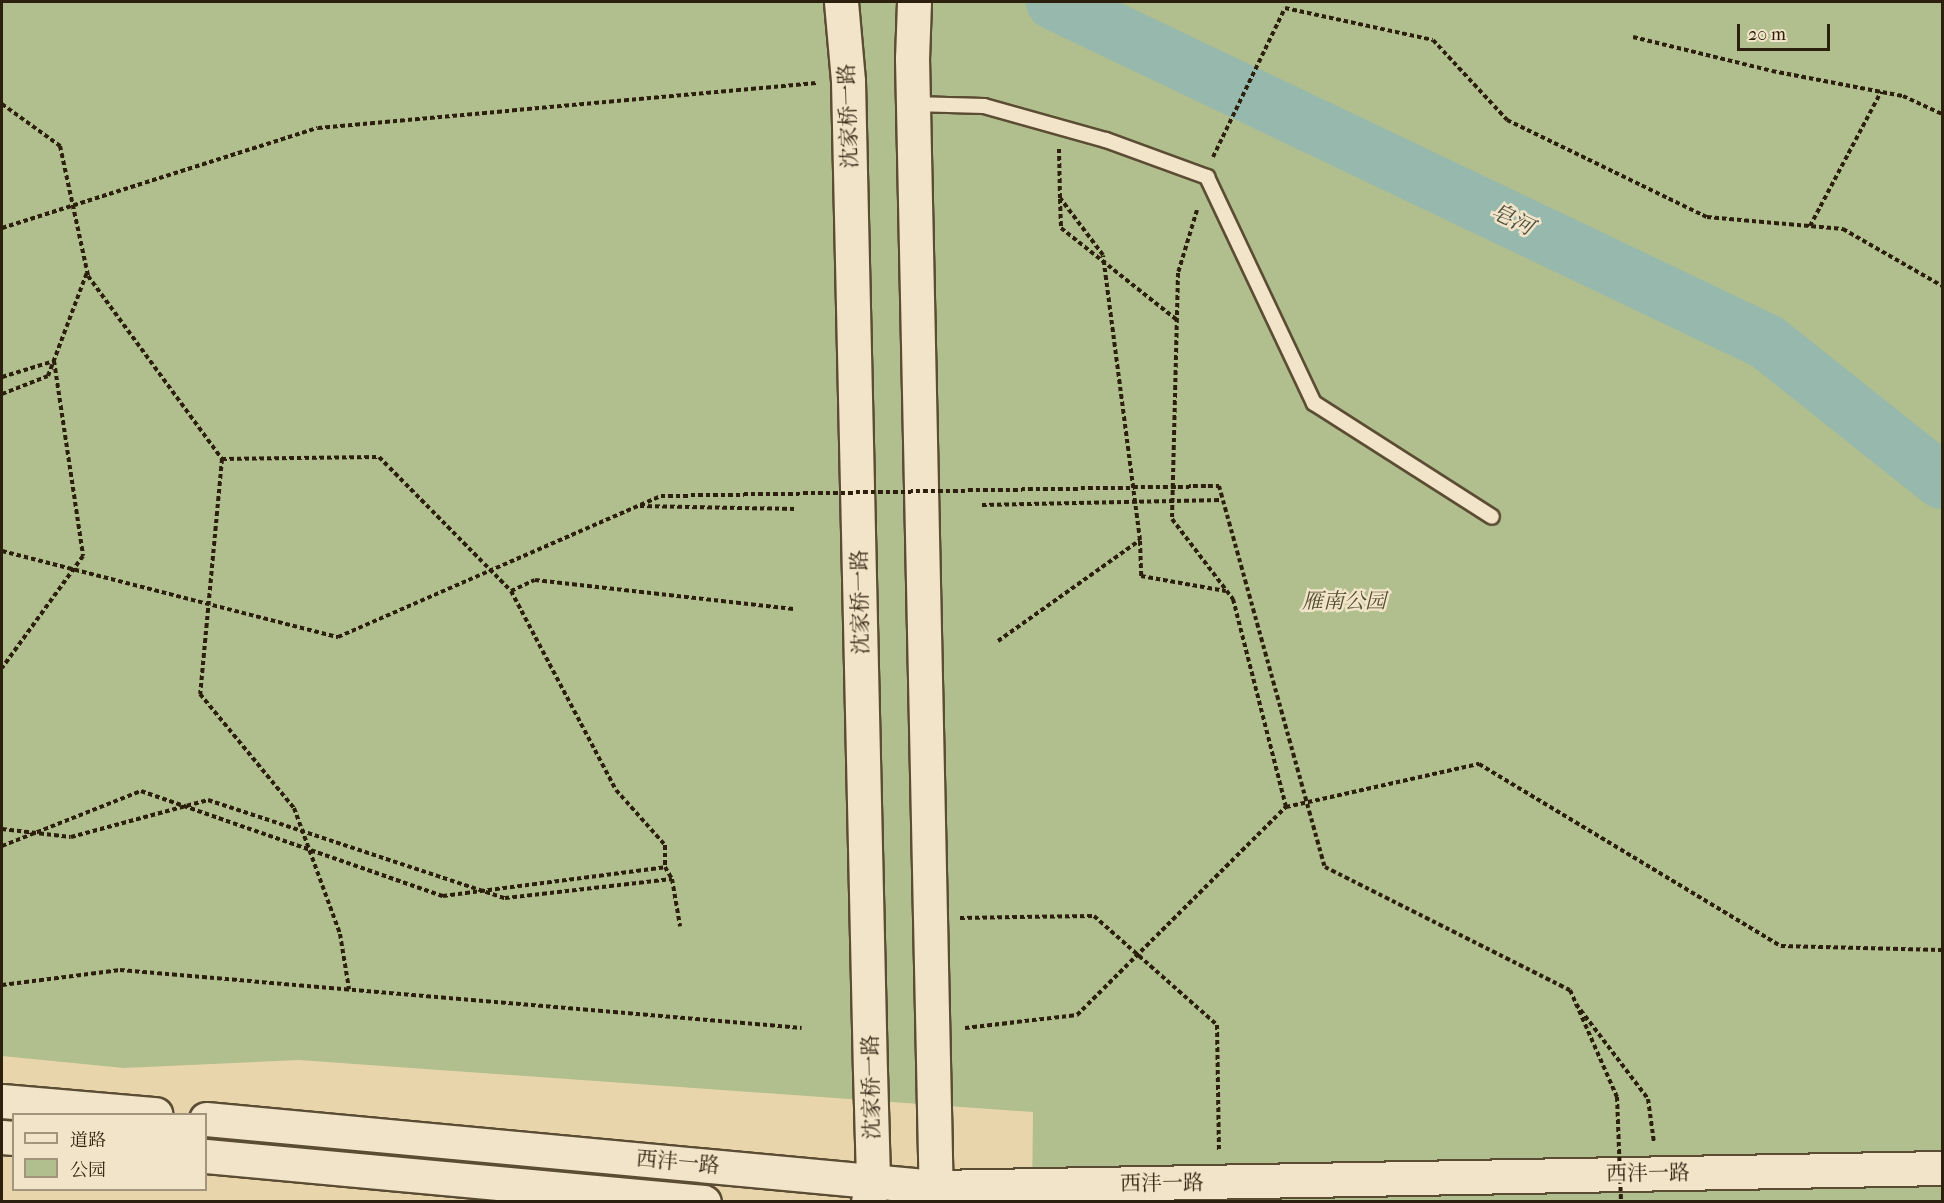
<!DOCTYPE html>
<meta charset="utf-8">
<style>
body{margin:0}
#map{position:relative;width:1944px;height:1203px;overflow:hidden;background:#e9d5ab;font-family:"IM FELL French Canon","Noto Serif SC",serif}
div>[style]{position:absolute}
.green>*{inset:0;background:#b1be8d}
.river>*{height:56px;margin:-28px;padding:0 28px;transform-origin:28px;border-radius:28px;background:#97b8ac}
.path>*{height:4px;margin-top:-2px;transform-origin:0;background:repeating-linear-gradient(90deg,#2c1f0d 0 4.5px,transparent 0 7.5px)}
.roads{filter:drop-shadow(2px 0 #5b4c34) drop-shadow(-2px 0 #5b4c34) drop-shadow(0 2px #5b4c34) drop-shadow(0 -2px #5b4c34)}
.lane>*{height:14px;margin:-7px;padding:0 7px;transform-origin:7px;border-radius:7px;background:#f1e4c8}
.secondary>*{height:33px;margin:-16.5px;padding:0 16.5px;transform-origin:16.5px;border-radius:16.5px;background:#f1e4c8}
.path-bridge>*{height:4px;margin-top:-2px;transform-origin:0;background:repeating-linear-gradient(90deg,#2c1f0d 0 4.5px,transparent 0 7.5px)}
span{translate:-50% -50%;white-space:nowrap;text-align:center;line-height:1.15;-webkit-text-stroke:5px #f1e4c8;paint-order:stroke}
.street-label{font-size:21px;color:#2c1f0d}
.park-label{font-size:21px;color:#544f33;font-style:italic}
.water-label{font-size:22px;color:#4c4d3d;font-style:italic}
.frame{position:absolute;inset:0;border:3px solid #2c1f0d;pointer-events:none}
.legend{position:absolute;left:12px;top:1113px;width:195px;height:78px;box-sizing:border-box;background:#f1e4c8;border:2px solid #a2957d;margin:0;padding:8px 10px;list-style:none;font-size:18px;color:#2c1f0d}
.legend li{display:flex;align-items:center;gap:12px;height:30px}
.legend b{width:30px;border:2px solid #a2957d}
.scale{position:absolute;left:1737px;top:24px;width:93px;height:27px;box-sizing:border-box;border:3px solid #2c1f0d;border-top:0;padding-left:8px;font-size:18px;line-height:21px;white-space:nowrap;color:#2c1f0d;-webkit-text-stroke:4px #f1e4c8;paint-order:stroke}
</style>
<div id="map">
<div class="green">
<i style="clip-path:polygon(2px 2px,1942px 2px,1942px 1201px,1032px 1201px,1033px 1112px,299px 1060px,124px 1068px,2px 1056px)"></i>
</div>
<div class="river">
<i style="left:1054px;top:2px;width:790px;rotate:25.49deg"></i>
<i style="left:1767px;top:342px;width:223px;rotate:38.5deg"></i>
</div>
<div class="path">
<i style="left:1633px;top:37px;width:143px;rotate:13.7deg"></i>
<i style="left:1772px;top:71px;width:133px;rotate:10.8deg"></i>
<i style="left:1903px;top:96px;width:43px;rotate:24.8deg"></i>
<i style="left:2px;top:104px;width:72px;rotate:35.9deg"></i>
<i style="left:60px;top:146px;width:133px;rotate:77.8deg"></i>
<i style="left:88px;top:276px;width:227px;rotate:53.8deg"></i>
<i style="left:222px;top:459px;width:157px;rotate:-0.7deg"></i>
<i style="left:379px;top:457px;width:188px;rotate:45.4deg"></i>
<i style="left:511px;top:591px;width:26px;rotate:-25deg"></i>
<i style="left:535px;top:580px;width:260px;rotate:6.4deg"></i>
<i style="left:1213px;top:157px;width:165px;rotate:-64.2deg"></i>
<i style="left:1285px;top:8px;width:151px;rotate:12.2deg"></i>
<i style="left:1433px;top:40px;width:109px;rotate:47.2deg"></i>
<i style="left:1507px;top:120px;width:222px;rotate:25.9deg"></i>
<i style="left:1707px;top:217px;width:137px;rotate:5deg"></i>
<i style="left:1843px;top:229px;width:114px;rotate:29.9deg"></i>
<i style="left:1060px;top:199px;width:29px;rotate:88deg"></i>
<i style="left:1061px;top:228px;width:147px;rotate:38.4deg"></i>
<i style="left:1197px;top:210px;width:66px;rotate:106.8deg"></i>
<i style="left:1178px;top:273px;width:246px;rotate:91.4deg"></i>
<i style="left:1172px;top:519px;width:101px;rotate:52.7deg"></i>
<i style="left:1233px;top:599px;width:215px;rotate:75.7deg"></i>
<i style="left:1810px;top:226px;width:152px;rotate:-62.1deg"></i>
<i style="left:2px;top:228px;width:331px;rotate:-17.6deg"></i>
<i style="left:318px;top:128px;width:500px;rotate:-5.16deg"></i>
<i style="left:2px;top:377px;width:54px;rotate:-17.1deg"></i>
<i style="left:54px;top:361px;width:197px;rotate:81.5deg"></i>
<i style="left:83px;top:556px;width:138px;rotate:125.9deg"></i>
<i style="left:2px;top:394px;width:49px;rotate:-21.4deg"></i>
<i style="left:48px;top:376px;width:111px;rotate:-69.4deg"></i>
<i style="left:222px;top:459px;width:236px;rotate:95.3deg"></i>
<i style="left:200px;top:694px;width:148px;rotate:50.5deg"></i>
<i style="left:294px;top:808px;width:134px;rotate:69.9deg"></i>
<i style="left:340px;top:934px;width:56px;rotate:80.7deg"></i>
<i style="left:640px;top:506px;width:156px;rotate:1.1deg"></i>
<i style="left:1140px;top:541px;width:35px;rotate:88deg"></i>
<i style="left:1141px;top:576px;width:86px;rotate:10deg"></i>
<i style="left:511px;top:591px;width:225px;rotate:62.2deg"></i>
<i style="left:616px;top:790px;width:74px;rotate:48.3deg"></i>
<i style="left:665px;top:845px;width:22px;rotate:90deg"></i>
<i style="left:665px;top:867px;width:14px;rotate:60deg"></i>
<i style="left:672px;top:879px;width:48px;rotate:80.3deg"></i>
<i style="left:998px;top:641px;width:174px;rotate:-35.4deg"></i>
<i style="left:1140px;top:540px;width:287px;rotate:-97.4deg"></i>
<i style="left:1103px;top:255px;width:71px;rotate:-127deg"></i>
<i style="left:1060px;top:198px;width:49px;rotate:-91.2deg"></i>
<i style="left:2px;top:829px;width:69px;rotate:6.6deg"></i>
<i style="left:71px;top:837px;width:142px;rotate:-15.1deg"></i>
<i style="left:208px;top:800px;width:313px;rotate:18.3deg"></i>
<i style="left:505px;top:898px;width:168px;rotate:-6.5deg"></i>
<i style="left:2px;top:846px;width:149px;rotate:-21.6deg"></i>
<i style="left:141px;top:791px;width:320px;rotate:19.2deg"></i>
<i style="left:443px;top:896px;width:224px;rotate:-7.4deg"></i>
<i style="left:960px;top:918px;width:134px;rotate:-0.9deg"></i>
<i style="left:1094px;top:916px;width:164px;rotate:41.5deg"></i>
<i style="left:1217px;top:1025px;width:126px;rotate:89.1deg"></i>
<i style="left:2px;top:985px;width:119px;rotate:-7.2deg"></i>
<i style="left:120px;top:970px;width:684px;rotate:4.86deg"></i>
<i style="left:1576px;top:1004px;width:119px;rotate:52.8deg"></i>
<i style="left:1648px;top:1099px;width:44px;rotate:82.2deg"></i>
<i style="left:965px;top:1028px;width:113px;rotate:-6.6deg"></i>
<i style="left:1077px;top:1015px;width:295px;rotate:-44.9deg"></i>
<i style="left:1286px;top:807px;width:198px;rotate:-12.6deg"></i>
<i style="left:1479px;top:764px;width:353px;rotate:31.1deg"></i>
<i style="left:1781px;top:946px;width:161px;rotate:1.4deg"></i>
</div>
<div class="roads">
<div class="lane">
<i style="left:913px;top:104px;width:71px;rotate:1.6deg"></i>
<i style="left:984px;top:106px;width:127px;rotate:15.6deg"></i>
<i style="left:1106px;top:140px;width:108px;rotate:20.1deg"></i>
<i style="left:1207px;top:177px;width:250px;rotate:64.7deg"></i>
<i style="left:1314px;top:403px;width:211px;rotate:32.6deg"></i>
</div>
<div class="secondary">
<i style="left:841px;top:2px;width:79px;rotate:84.9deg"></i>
<i style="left:848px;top:81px;width:990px;rotate:88.73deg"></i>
<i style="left:870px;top:1071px;width:109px;rotate:88.4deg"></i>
<i style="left:873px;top:1180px;width:23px;rotate:103deg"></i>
<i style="left:914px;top:2px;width:56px;rotate:92deg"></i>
<i style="left:912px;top:58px;width:1144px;rotate:88.8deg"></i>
<i style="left:2px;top:1101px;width:154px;rotate:4.9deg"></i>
<i style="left:206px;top:1119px;width:732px;rotate:5.33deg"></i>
<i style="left:935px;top:1187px;width:1007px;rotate:-1.08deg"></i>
<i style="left:2px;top:1137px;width:12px;rotate:5deg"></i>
<i style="left:206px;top:1156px;width:500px;rotate:5.28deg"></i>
</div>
</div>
<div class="path-bridge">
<i style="left:982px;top:505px;width:240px;rotate:-1.2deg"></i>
<i style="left:2px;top:551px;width:347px;rotate:14.4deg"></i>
<i style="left:338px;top:637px;width:352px;rotate:-23.6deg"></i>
<i style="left:661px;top:496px;width:558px;rotate:-1.03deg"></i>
<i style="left:1219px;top:486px;width:395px;rotate:74.5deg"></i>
<i style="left:1325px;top:867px;width:274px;rotate:26.7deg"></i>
<i style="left:1570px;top:990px;width:117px;rotate:66.3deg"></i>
<i style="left:1617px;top:1097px;width:105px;rotate:87.8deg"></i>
</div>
<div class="street-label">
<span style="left:848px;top:116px;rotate:-92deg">沈家桥一路</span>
<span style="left:860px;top:602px;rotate:-91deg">沈家桥一路</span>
<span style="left:871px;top:1087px;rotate:-91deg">沈家桥一路</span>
<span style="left:678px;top:1162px;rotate:5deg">西沣一路</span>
<span style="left:1648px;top:1173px;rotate:-1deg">西沣一路</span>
<span style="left:1162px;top:1183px;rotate:-1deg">西沣一路</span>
</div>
<div class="park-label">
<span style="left:1344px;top:601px">雁南公园</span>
</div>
<div class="water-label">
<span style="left:1512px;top:220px;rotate:26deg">皂河</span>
</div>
<div class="frame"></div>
<ul class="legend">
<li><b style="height:8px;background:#f1e4c8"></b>道路</li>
<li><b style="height:16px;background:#b1be8d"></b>公园</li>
</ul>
<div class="scale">20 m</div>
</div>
